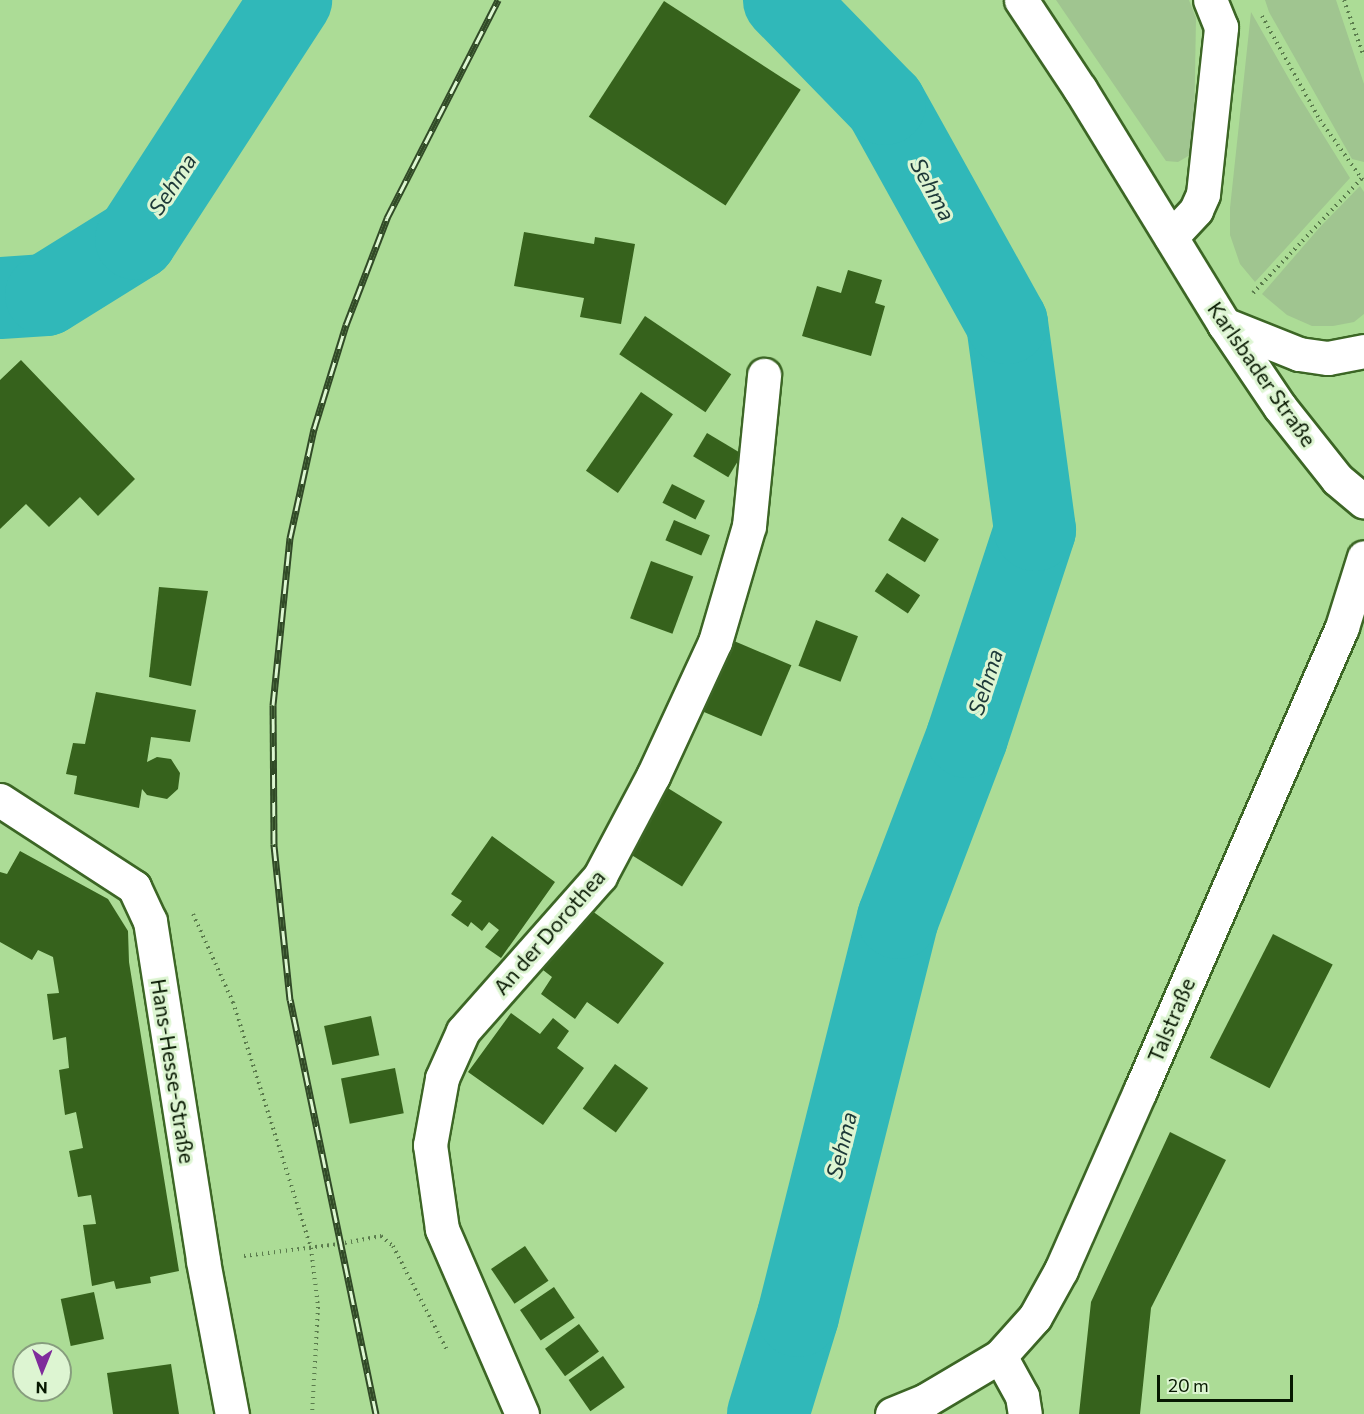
<!DOCTYPE html>
<meta charset="utf-8">
<style>
body{margin:0}
#map{position:relative;width:1364px;height:1414px;overflow:hidden;background:#acdc96;font-family:Commissioner,sans-serif}
div>[style]{position:absolute}
.green>*{inset:0;background:#a0c590}
.river>*{height:82px;margin:-41px;padding:0 41px;transform-origin:41px;border-radius:41px;background:#30b8b9}
.building>*{inset:0;background:#36621c;transform-origin:0 0}
.path>*{height:4px;margin-top:-2px;transform-origin:0;background:repeating-linear-gradient(90deg,#5b7c4d 0 1.5px,transparent 0 6px)}
.roads{filter:drop-shadow(2px 0 #3c6625) drop-shadow(-2px 0 #3c6625) drop-shadow(0 2px #3c6625) drop-shadow(0 -2px #3c6625)}
.minor>*{height:33px;margin:-16.5px;padding:0 16.5px;transform-origin:16.5px;border-radius:16.5px;background:#fff}
.secondary>*{height:33px;margin:-16.5px;padding:0 16.5px;transform-origin:16.5px;border-radius:16.5px;background:#fff}
.primary>*{height:33px;margin:-16.5px;padding:0 16.5px;transform-origin:16.5px;border-radius:16.5px;background:#fff}
.rail>*{height:7px;margin-top:-3.5px;transform-origin:0;background:repeating-linear-gradient(90deg,#ddf5d2 0 14px,#314a27 0 28px);box-sizing:border-box;border-block:2px solid #314a27}
span{translate:-50% -50%;white-space:nowrap;text-align:center;line-height:1.15;-webkit-text-stroke:6px #ddf5d2;paint-order:stroke}
.street-label{font-size:21px;color:#071801}
.water-label{font-size:22px;color:#1c3838;font-style:italic}
.north{position:absolute;left:12px;top:1342px;width:60px;height:60px;box-sizing:border-box;background:#ddf5d2;border:2px solid #879d7e;border-radius:50%;rotate:181deg;font-size:16px;font-weight:700;line-height:24px;text-align:center;color:#071801}
.north::after{content:'';display:block;margin:auto;width:21px;height:27px;background:#7f2c9b;clip-path:polygon(50% 0,100% 100%,50% 72%,0 100%)}
.scale{position:absolute;left:1157px;top:1375px;width:136px;height:27px;box-sizing:border-box;border:3px solid #071801;border-top:0;padding-left:8px;font-size:18px;line-height:21px;white-space:nowrap;color:#071801;-webkit-text-stroke:4px #ddf5d2;paint-order:stroke}
</style>
<div id="map">
<div class="green">
<i style="clip-path:polygon(1056px 0,1189px 0,1196px 18px,1194px 132px,1190px 155px,1178px 162px,1166px 161px)"></i>
<i style="clip-path:polygon(1265px 0,1336px 0,1364px 84px,1364px 162px,1352px 159px,1269px 12px)"></i>
<i style="clip-path:polygon(1251px 12px,1297px 93px,1350px 178px,1255px 282px,1240px 264px,1230px 235px,1230px 208px)"></i>
<i style="clip-path:polygon(1360px 186px,1364px 192px,1364px 314px,1354px 322px,1333px 326px,1312px 326px,1287px 315px,1262px 294px,1320px 227px)"></i>
</div>
<div class="river">
<i style="left:0;top:298px;width:46px;rotate:-3.7deg"></i>
<i style="left:46px;top:295px;width:106px;rotate:-31.9deg"></i>
<i style="left:136px;top:239px;width:285px;rotate:-57deg"></i>
<i style="left:768px;top:1414px;width:102px;rotate:-73deg"></i>
<i style="left:798px;top:1316px;width:410px;rotate:-75.9deg"></i>
<i style="left:898px;top:918px;width:194px;rotate:-69.1deg"></i>
<i style="left:967px;top:737px;width:218px;rotate:-71.8deg"></i>
<i style="left:1035px;top:530px;width:209px;rotate:-97.7deg"></i>
<i style="left:1007px;top:323px;width:251px;rotate:-119.1deg"></i>
<i style="left:885px;top:104px;width:145px;rotate:-134.2deg"></i>
</div>
<div class="building">
<i style="left:664px;top:1px;width:163px;height:138px;rotate:33deg"></i>
<i style="clip-path:polygon(524px 232px,594px 244px,595px 237px,635px 244px,621px 324px,580px 317px,584px 298px,514px 286px)"></i>
<i style="clip-path:polygon(848px 270px,882px 280px,875px 303px,885px 306px,871px 356px,802px 336px,817px 286px,841px 293px)"></i>
<i style="left:645px;top:316px;width:104px;height:46px;rotate:34deg"></i>
<i style="clip-path:polygon(21px 360px,135px 479px,98px 516px,80px 497px,49px 527px,26px 504px,0 529px,0 380px)"></i>
<i style="left:641px;top:392px;width:39px;height:96px;rotate:35deg"></i>
<i style="left:707px;top:433px;width:41px;height:27px;rotate:31deg"></i>
<i style="left:672px;top:484px;width:37px;height:21px;rotate:27deg"></i>
<i style="left:902px;top:517px;width:43px;height:27px;rotate:31deg"></i>
<i style="left:674px;top:520px;width:39px;height:22px;rotate:23deg"></i>
<i style="left:651px;top:561px;width:45px;height:61px;rotate:20deg"></i>
<i style="left:887px;top:573px;width:40px;height:22px;rotate:34deg"></i>
<i style="clip-path:polygon(159px 587px,208px 591px,191px 686px,149px 677px)"></i>
<i style="left:816px;top:620px;width:45px;height:49px;rotate:21deg"></i>
<i style="left:727px;top:638px;width:70px;height:77px;rotate:23deg"></i>
<i style="clip-path:polygon(96px 692px,196px 710px,190px 742px,151px 737px,147px 762px,157px 757px,171px 759px,180px 773px,178px 789px,167px 799px,147px 795px,142px 789px,139px 808px,74px 794px,77px 776px,66px 774px,73px 743px,85px 744px)"></i>
<i style="left:663px;top:785px;width:70px;height:76px;rotate:32deg"></i>
<i style="clip-path:polygon(492px 836px,555px 882px,501px 958px,485px 947px,499px 930px,489px 922px,482px 931px,471px 922px,468px 927px,451px 915px,462px 901px,451px 894px)"></i>
<i style="clip-path:polygon(20px 851px,108px 899px,128px 931px,129px 962px,179px 1271px,150px 1277px,151px 1283px,116px 1289px,114px 1281px,92px 1286px,83px 1225px,96px 1224px,91px 1195px,78px 1197px,69px 1151px,83px 1148px,76px 1112px,65px 1115px,59px 1070px,69px 1068px,66px 1037px,53px 1040px,47px 994px,59px 993px,53px 957px,38px 950px,32px 960px,0 942px,0 872px,7px 874px)"></i>
<i style="clip-path:polygon(588px 908px,664px 963px,618px 1024px,587px 1002px,575px 1019px,541px 994px,552px 977px,543px 970px)"></i>
<i style="left:1273px;top:934px;width:67px;height:139px;rotate:27deg"></i>
<i style="clip-path:polygon(511px 1013px,540px 1034px,553px 1018px,569px 1031px,557px 1048px,584px 1068px,543px 1125px,468px 1072px)"></i>
<i style="left:371px;top:1016px;width:40px;height:48px;rotate:78deg"></i>
<i style="left:615px;top:1064px;width:41px;height:55px;rotate:36deg"></i>
<i style="left:395px;top:1068px;width:46px;height:55px;rotate:79deg"></i>
<i style="clip-path:polygon(1170px 1132px,1226px 1160px,1151px 1308px,1140px 1414px,1079px 1414px,1091px 1302px)"></i>
<i style="left:525px;top:1246px;width:42px;height:41px;rotate:56deg"></i>
<i style="left:554px;top:1287px;width:37px;height:41px;rotate:56deg"></i>
<i style="left:94px;top:1292px;width:48px;height:34px;rotate:78deg"></i>
<i style="left:579px;top:1324px;width:34px;height:42px;rotate:54deg"></i>
<i style="left:603px;top:1356px;width:38px;height:42px;rotate:55deg"></i>
<i style="clip-path:polygon(171px 1364px,179px 1414px,113px 1414px,107px 1373px)"></i>
</div>
<div class="path">
<i style="left:1344px;top:0;width:60px;rotate:70.7deg"></i>
<i style="left:1262px;top:16px;width:119px;rotate:60.9deg"></i>
<i style="left:1320px;top:120px;width:76px;rotate:54.6deg"></i>
<i style="left:1253px;top:293px;width:161px;rotate:-46.5deg"></i>
<i style="left:193px;top:914px;width:97px;rotate:65.6deg"></i>
<i style="left:233px;top:1002px;width:258px;rotate:72.4deg"></i>
<i style="left:311px;top:1248px;width:59px;rotate:83.2deg"></i>
<i style="left:318px;top:1307px;width:107px;rotate:93.2deg"></i>
<i style="left:244px;top:1256px;width:96px;rotate:-7.2deg"></i>
<i style="left:339px;top:1244px;width:43px;rotate:-10.8deg"></i>
<i style="left:381px;top:1236px;width:16px;rotate:40deg"></i>
<i style="left:393px;top:1246px;width:117px;rotate:62.6deg"></i>
</div>
<div class="roads">
<div class="minor">
<i style="left:1171px;top:237px;width:37px;rotate:-47deg"></i>
<i style="left:1196px;top:210px;width:17px;rotate:-66deg"></i>
<i style="left:1203px;top:194px;width:168px;rotate:-83.8deg"></i>
<i style="left:1221px;top:27px;width:29px;rotate:-112deg"></i>
<i style="left:0;top:800px;width:160px;rotate:33deg"></i>
<i style="left:134px;top:887px;width:38px;rotate:65deg"></i>
<i style="left:150px;top:921px;width:344px;rotate:81.1deg"></i>
<i style="left:203px;top:1261px;width:156px;rotate:79.3deg"></i>
<i style="left:1000px;top:1356px;width:46px;rotate:61.2deg"></i>
<i style="left:1022px;top:1396px;width:18px;rotate:81deg"></i>
<i style="left:522px;top:1414px;width:202px;rotate:-113.4deg"></i>
<i style="left:442px;top:1229px;width:85px;rotate:-98.1deg"></i>
<i style="left:430px;top:1145px;width:68px;rotate:-79.8deg"></i>
<i style="left:442px;top:1078px;width:51px;rotate:-65.9deg"></i>
<i style="left:463px;top:1031px;width:207px;rotate:-48.5deg"></i>
<i style="left:600px;top:876px;width:113px;rotate:-62.1deg"></i>
<i style="left:653px;top:776px;width:148px;rotate:-65.2deg"></i>
<i style="left:715px;top:642px;width:121px;rotate:-73.7deg"></i>
<i style="left:749px;top:526px;width:152px;rotate:-84.3deg"></i>
</div>
<div class="secondary">
<i style="left:1021px;top:0;width:107px;rotate:56.5deg"></i>
<i style="left:1080px;top:89px;width:276px;rotate:58.5deg"></i>
<i style="left:1224px;top:324px;width:100px;rotate:56deg"></i>
<i style="left:1280px;top:407px;width:92px;rotate:51.6deg"></i>
<i style="left:1337px;top:479px;width:35px;rotate:40deg"></i>
<i style="left:1224px;top:324px;width:81px;rotate:21.8deg"></i>
<i style="left:1299px;top:354px;width:29px;rotate:8deg"></i>
<i style="left:1328px;top:358px;width:37px;rotate:-11deg"></i>
</div>
<div class="primary">
<i style="left:892px;top:1414px;width:37px;rotate:-22deg"></i>
<i style="left:926px;top:1400px;width:86px;rotate:-30.7deg"></i>
<i style="left:1000px;top:1356px;width:52px;rotate:-48.1deg"></i>
<i style="left:1035px;top:1317px;width:54px;rotate:-61deg"></i>
<i style="left:1061px;top:1270px;width:196px;rotate:-66.2deg"></i>
<i style="left:1140px;top:1091px;width:506px;rotate:-66.47deg"></i>
<i style="left:1342px;top:627px;width:73px;rotate:-72.6deg"></i>
</div>
</div>
<div class="rail">
<i style="left:376px;top:1414px;width:423px;rotate:-101.7deg"></i>
<i style="left:290px;top:1000px;width:157px;rotate:-95.9deg"></i>
<i style="left:274px;top:844px;width:139px;rotate:-90.4deg"></i>
<i style="left:273px;top:705px;width:168px;rotate:-84.2deg"></i>
<i style="left:290px;top:538px;width:112px;rotate:-77.6deg"></i>
<i style="left:314px;top:429px;width:109px;rotate:-72.9deg"></i>
<i style="left:346px;top:325px;width:115px;rotate:-69deg"></i>
<i style="left:387px;top:218px;width:245px;rotate:-63deg"></i>
</div>
<div class="street-label">
<span style="left:1262px;top:374px;rotate:55deg">Karlsbader Straße</span>
<span style="left:549px;top:932px;rotate:-49deg">An der Dorothea</span>
<span style="left:1171px;top:1020px;rotate:-67deg">Talstraße</span>
<span style="left:173px;top:1071px;rotate:81deg">Hans-Hesse-Straße</span>
</div>
<div class="water-label">
<span style="left:172px;top:184px;rotate:-57deg">Sehma</span>
<span style="left:933px;top:189px;rotate:61deg">Sehma</span>
<span style="left:985px;top:682px;rotate:-72deg">Sehma</span>
<span style="left:841px;top:1145px;rotate:-76deg">Sehma</span>
</div>
<div class="north">N</div>
<div class="scale">20 m</div>
</div>
